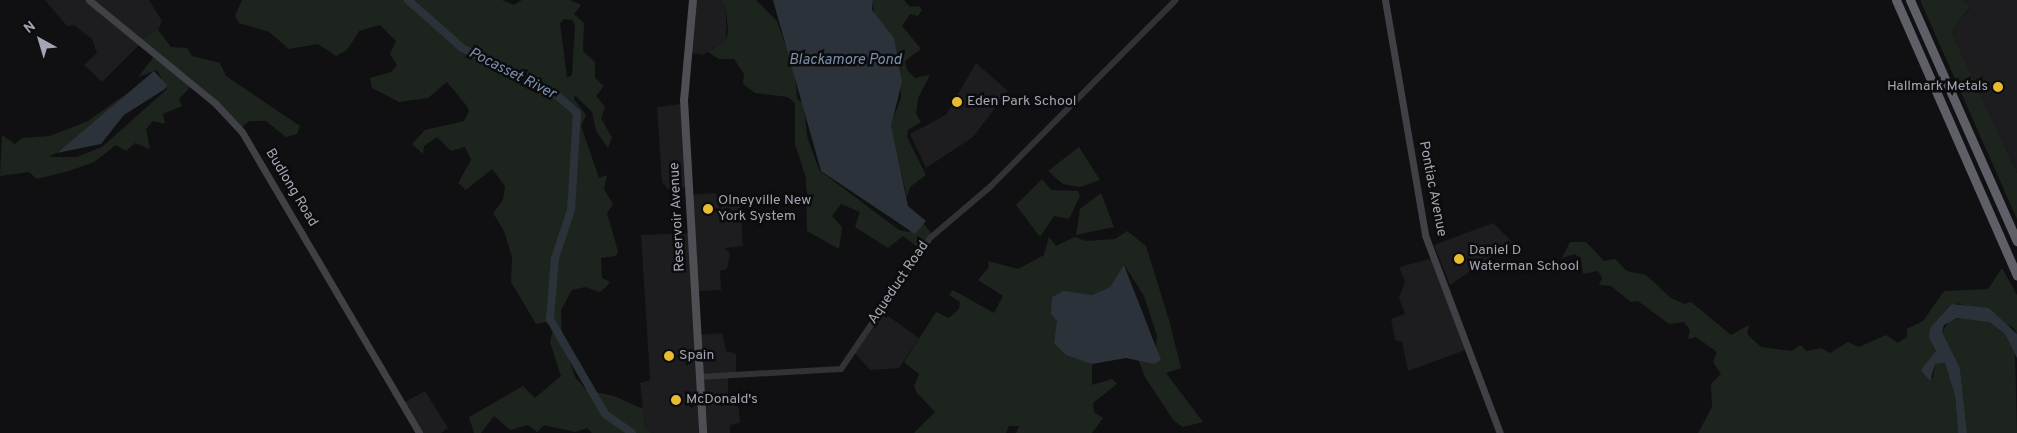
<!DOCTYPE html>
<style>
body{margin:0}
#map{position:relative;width:2017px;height:433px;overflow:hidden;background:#101012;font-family:Overpass,sans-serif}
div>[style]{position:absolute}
.built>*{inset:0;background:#1d1c1f}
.green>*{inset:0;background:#1d241e}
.water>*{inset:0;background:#2b3239}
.river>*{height:8px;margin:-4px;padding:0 4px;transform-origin:4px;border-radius:4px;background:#2b3239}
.tertiary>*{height:6px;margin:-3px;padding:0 3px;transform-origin:3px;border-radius:3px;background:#323236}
.secondary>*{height:7px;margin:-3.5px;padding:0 3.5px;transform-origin:3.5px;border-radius:3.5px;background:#404146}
.primary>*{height:8px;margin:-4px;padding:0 4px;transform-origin:4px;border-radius:4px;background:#4e4f55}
.motorway>*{height:9px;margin:-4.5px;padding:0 4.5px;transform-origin:4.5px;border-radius:4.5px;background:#5e5f67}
.dots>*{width:14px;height:14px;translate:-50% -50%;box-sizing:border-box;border:2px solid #0c0b0d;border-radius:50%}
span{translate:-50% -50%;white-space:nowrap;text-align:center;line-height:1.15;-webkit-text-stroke:5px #0c0b0d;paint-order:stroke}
.poi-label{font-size:14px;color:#a2a6b2}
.right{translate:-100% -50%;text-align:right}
.left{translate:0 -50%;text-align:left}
.street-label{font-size:14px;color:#a2a6b2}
.water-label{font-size:15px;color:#7a90ac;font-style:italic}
.north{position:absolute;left:15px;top:15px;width:50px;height:50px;-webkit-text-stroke:4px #0c0b0d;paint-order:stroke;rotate:321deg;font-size:14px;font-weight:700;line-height:20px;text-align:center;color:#a2a6b2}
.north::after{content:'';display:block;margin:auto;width:18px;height:22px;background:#a2a6b2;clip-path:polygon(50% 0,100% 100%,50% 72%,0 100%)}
</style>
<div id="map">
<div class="built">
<i style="clip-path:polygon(45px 0,149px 0,162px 21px,158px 30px,139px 40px,141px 43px,102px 82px,84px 65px,97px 53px,92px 39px,74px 25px,67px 26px)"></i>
<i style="clip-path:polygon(693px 0,720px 0,726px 8px,726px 40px,703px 55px,687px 52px)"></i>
<i style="clip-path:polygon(1961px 0,2017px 0,2017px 173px,1951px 31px,1970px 8px)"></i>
<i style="clip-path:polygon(976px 63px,1008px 91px,973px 137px,926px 168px,910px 134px,946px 115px)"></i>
<i style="clip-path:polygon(681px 104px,688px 187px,668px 189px,662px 182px,657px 107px)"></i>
<i style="clip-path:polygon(716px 193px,719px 208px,740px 201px,743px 246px,725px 248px,730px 254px,727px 269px,720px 271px,721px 290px,696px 291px,699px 335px,722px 333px,726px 351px,736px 354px,736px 376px,728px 378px,728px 396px,738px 400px,740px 423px,730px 425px,730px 433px,652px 433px,645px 428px,640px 383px,650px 380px,641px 235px,691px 233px,690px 195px)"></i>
<i style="clip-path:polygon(1493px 223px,1513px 243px,1450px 285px,1434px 245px)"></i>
<i style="clip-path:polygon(1434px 258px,1468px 349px,1408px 371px,1402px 342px,1395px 340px,1391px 319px,1405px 314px,1399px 298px,1405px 282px,1399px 267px)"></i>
<i style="clip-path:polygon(881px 311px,919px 338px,899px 368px,870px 370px,854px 352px)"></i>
<i style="clip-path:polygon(425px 391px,448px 428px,441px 433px,416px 433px,403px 403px)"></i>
</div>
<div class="green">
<i style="clip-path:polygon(evenodd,242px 0,502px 0,514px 5px,522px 0,570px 0,581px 5px,574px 14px,584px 23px,583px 51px,595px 62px,595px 78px,604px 86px,596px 96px,605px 107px,601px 118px,612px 138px,608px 148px,596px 131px,592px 112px,575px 95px,574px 99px,586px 115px,581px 126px,599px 178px,607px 175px,604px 189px,613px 204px,607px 213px,618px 251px,616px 256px,601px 258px,602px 278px,610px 282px,607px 286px,600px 292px,585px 287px,572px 290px,561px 310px,562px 338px,575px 377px,586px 390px,614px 396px,643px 409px,645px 428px,652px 433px,592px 433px,587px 428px,575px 432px,544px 425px,537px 432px,528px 425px,510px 430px,494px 416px,481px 433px,474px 433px,469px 417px,523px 386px,535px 398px,561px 376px,550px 342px,553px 330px,546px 322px,536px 324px,511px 282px,512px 257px,504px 231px,493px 213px,503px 200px,505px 186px,492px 169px,466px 190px,458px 183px,471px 160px,465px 147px,451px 151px,437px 137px,424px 146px,423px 154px,412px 144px,425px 130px,464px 121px,469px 111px,466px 105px,447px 82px,428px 98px,399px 102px,372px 88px,370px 78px,391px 72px,397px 65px,390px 54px,396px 41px,380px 25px,359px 31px,347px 50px,336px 56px,318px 44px,289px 49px,269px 32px,239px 23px,235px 16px,242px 0,564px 19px,573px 20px,575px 26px,572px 75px,567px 78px,560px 23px,564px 19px)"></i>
<i style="clip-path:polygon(720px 0,756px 0,777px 21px,795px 73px,797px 99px,804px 104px,807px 136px,819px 170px,899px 230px,909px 232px,923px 223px,933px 235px,919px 248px,903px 236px,888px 248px,855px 227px,860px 212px,841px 204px,832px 216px,842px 227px,839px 249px,807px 231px,806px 178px,795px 144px,795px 103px,788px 97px,755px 93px,743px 84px,744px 74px,734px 59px,719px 59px,708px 52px,726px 40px,728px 32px,726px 8px)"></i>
<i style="clip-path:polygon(873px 0,904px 0,910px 7px,919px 6px,922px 10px,918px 16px,910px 14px,902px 26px,921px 49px,905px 61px,907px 70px,915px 78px,930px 75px,918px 98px,916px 114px,921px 122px,908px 130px,907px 137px,926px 175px,910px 187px,907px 197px,890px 127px,901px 98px,900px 59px,874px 15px)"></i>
<i style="clip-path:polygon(1920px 0,1961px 0,1970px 7px,1951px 31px,2017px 173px,2017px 219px)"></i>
<i style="clip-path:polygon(158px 30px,171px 47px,187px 48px,192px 56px,220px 63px,226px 76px,300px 126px,297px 134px,286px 137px,266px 121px,249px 121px,240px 129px,192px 85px,179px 99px,182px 106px,163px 114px,165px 124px,153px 121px,146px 129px,150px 149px,135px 143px,126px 151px,116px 145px,94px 162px,69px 171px,37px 179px,29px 172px,0 176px,2px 135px,15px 144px,22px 138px,50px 136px,88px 121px,127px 93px,75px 142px,49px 157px,77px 157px,102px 147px,167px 89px,157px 70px,138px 77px,155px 55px,139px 40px)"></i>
<i style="clip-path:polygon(1079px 147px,1100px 180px,1080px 187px,1063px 184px,1048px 171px)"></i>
<i style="clip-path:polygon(1042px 179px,1051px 190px,1078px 191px,1080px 196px,1069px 219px,1054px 216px,1040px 237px,1016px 205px)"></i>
<i style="clip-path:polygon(1101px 193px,1114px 227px,1076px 235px,1080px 209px)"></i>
<i style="clip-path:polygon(1127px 231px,1146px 246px,1169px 320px,1181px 368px,1166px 373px,1203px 422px,1183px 427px,1174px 421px,1145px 377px,1137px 357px,1155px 355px,1157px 336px,1144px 296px,1125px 266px,1110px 287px,1092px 295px,1069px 294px,1057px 321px,1092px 364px,1092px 385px,1112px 379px,1117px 384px,1093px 403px,1094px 412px,1103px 418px,1092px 433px,1016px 433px,1019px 426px,1009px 426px,1006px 433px,914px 433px,935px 412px,917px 393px,914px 386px,919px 374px,904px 362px,936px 312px,949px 318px,959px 309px,960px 302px,949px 295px,953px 290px,994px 313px,1003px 296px,978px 280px,989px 267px,988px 261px,1018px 269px,1044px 255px,1049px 237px,1056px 246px,1075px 237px,1086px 241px,1115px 239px)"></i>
<i style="clip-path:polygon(1570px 242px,1586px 242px,1604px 261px,1615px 259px,1627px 271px,1646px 275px,1671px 298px,1684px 304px,1691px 302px,1731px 335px,1749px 325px,1747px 334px,1761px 347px,1792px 351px,1800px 345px,1807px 351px,1821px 348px,1830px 353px,1848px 342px,1859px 347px,1886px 335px,1898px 343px,1907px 337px,1907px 329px,1923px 321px,1944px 291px,1988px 289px,2002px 268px,2017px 295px,2017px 334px,2014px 328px,1958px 303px,1929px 338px,1936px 351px,1922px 372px,1933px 378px,1935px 364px,1945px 363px,1955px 396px,1958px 433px,1698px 433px,1712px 407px,1711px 384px,1721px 374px,1713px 362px,1717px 352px,1696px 337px,1688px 339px,1690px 330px,1684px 322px,1669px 324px,1638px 301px,1631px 302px,1611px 286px,1599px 285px,1602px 278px,1598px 271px,1583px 274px,1581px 259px,1575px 254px,1562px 258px)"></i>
<i style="clip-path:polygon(1967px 317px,1989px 322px,2005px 334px,2015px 354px,2017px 433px,1967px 433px,1960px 368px,1942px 332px,1949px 321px)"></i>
</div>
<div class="water">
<i style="clip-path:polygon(773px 0,873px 0,872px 10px,894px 38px,902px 82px,891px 126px,908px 206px,926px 221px,915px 234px,821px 171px)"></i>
<i style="clip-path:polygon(154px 71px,167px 85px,165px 89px,124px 115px,101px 144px,57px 153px)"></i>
<i style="clip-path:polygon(1124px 265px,1161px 360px,1154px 364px,1126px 358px,1092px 364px,1066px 355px,1054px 343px,1057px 321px,1051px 314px,1052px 297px,1064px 291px,1092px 295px,1110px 287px)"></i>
<i style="clip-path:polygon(1952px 304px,1989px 308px,2017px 334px,2017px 358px,2005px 334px,1989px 322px,1957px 318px,1944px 325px,1942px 332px,1960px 368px,1967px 433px,1958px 433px,1955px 396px,1945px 363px,1935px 364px,1930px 381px,1921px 370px,1936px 351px,1929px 338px,1930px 328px)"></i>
</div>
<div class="river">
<i style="left:408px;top:0;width:72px;rotate:41.6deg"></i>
<i style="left:462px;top:48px;width:100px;rotate:25.5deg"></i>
<i style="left:552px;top:91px;width:33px;rotate:41deg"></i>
<i style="left:577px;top:113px;width:97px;rotate:93.5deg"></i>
<i style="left:571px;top:210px;width:51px;rotate:108.4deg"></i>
<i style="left:555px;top:258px;width:61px;rotate:94.7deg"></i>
<i style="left:550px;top:319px;width:110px;rotate:59.9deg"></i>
<i style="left:605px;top:414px;width:33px;rotate:35deg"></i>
</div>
<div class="tertiary">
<i style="left:699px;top:377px;width:142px;rotate:-3.2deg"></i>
<i style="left:841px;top:369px;width:158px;rotate:-55.8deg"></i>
<i style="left:930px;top:238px;width:80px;rotate:-40.4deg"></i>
<i style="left:991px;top:186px;width:262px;rotate:-45.2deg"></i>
</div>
<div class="secondary">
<i style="left:89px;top:0;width:164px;rotate:39.3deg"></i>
<i style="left:216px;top:104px;width:38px;rotate:47deg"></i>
<i style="left:242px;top:132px;width:349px;rotate:59.5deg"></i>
<i style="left:1385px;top:0;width:238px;rotate:80.3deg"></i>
<i style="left:1425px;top:235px;width:212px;rotate:69.3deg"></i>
</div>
<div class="primary">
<i style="left:693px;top:0;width:100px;rotate:95.1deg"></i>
<i style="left:684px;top:100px;width:334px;rotate:86.7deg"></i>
</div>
<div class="motorway">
<i style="left:1896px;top:0;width:301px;rotate:66.3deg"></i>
<i style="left:1910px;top:0;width:264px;rotate:66.1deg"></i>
</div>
<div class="dots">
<i style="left:1998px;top:87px;background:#e8bc32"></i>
<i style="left:957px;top:102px;background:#e8bc32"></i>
<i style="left:708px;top:209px;background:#e8bc32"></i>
<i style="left:1459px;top:259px;background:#e8bc32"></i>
<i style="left:669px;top:356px;background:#e8bc32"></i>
<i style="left:676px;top:400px;background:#e8bc32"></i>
</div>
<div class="poi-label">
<span class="right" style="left:1988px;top:87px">Hallmark Metals</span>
<span class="left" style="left:967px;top:102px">Eden Park School</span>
<span class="left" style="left:718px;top:209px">Olneyville New<br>York System</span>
<span class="left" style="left:1469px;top:259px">Daniel D<br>Waterman School</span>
<span class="left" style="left:679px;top:356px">Spain</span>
<span class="left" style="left:686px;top:400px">McDonald's</span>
</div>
<div class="street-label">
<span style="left:291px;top:188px;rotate:59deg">Budlong Road</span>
<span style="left:1432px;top:189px;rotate:79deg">Pontiac Avenue</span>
<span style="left:678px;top:217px;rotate:-93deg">Reservoir Avenue</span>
<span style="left:899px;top:283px;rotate:-56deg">Aqueduct Road</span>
</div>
<div class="water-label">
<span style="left:845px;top:61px">Blackamore Pond</span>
<span style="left:512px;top:74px;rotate:27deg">Pocasset River</span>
</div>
<div class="north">N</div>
</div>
